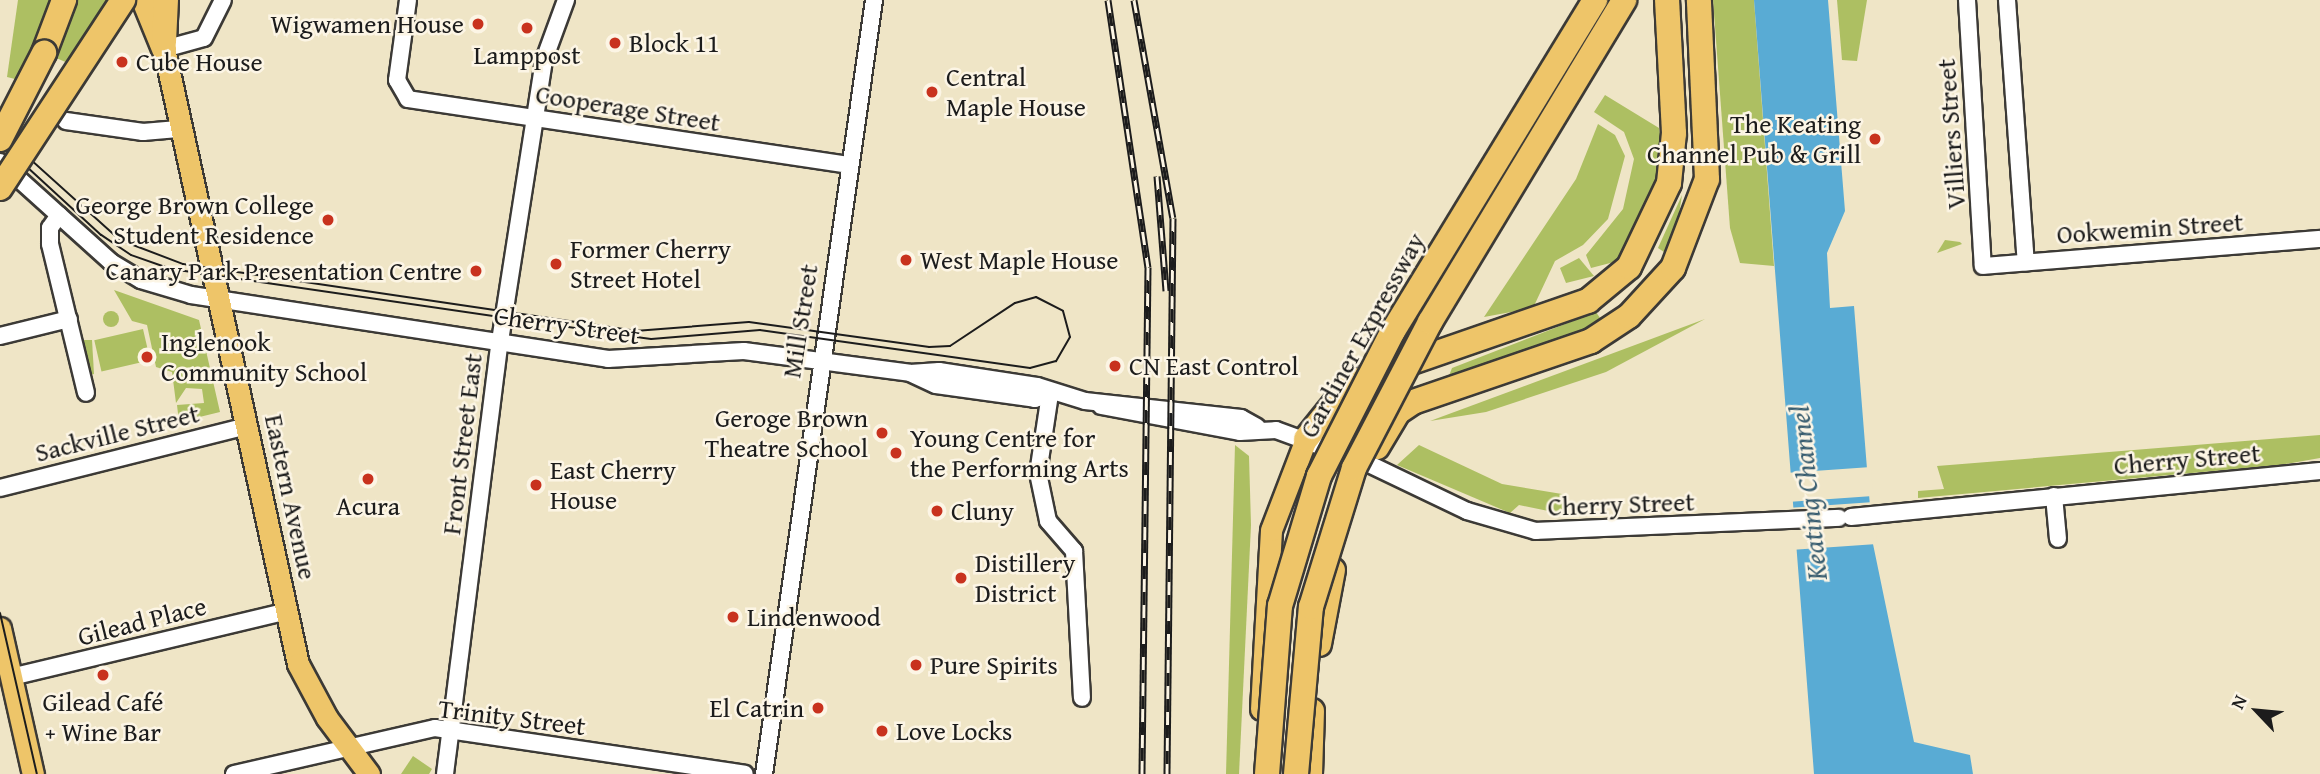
<!DOCTYPE html>
<meta charset="utf-8">
<style>
body{margin:0}
#map{position:relative;width:2320px;height:774px;overflow:hidden;background:#efe5c6;font-family:"Gentium Book Plus",serif}
div>[style]{position:absolute}
.green>*{inset:0;background:#adbf62;transform-origin:0 0}
.round{border-radius:50%}
.water>*{inset:0;background:#59abd4}
.pier>*{inset:0;background:#efe5c6;transform-origin:0 0}
.roads{filter:drop-shadow(2px 0 #3c3a36) drop-shadow(-2px 0 #3c3a36) drop-shadow(0 2px #3c3a36) drop-shadow(0 -2px #3c3a36)}
.minor>*{height:16px;margin:-8px;padding:0 8px;transform-origin:8px;border-radius:8px;background:#fff}
.major>*{height:21px;margin:-10.5px;padding:0 10.5px;transform-origin:10.5px;border-radius:10.5px;background:#eec569}
.highway>*{height:24px;margin:-12px;padding:0 12px;transform-origin:12px;border-radius:12px;background:#eec569}
.tram>*{height:2px;margin:-1px;padding:0 1px;transform-origin:1px;border-radius:1px;background:#1c1c1c}
.rail>*{height:7px;margin-top:-3.5px;transform-origin:0;background:repeating-linear-gradient(90deg,#fcf5e5 0 13px,#1c1c1c 0 26px);box-sizing:border-box;border-block:2px solid #1c1c1c}
.bridges{filter:drop-shadow(2px 0 #3c3a36) drop-shadow(-2px 0 #3c3a36) drop-shadow(0 2px #3c3a36) drop-shadow(0 -2px #3c3a36)}
.highway-bridge>*{height:24px;margin:-12px;padding:0 12px;transform-origin:12px;border-radius:12px;background:#eec569}
.dots>*{width:19px;height:19px;translate:-50% -50%;box-sizing:border-box;border:4px solid #fcf5e5;border-radius:50%}
span{translate:-50% -50%;white-space:nowrap;text-align:center;line-height:1.15;-webkit-text-stroke:5px #fcf5e5;paint-order:stroke}
.poi-label{font-size:26px;color:#1c1c1c}
.right{translate:-100% -50%;text-align:right}
.left{translate:0 -50%;text-align:left}
.street-label{font-size:26px;color:#1c1c1c}
.water-label{font-size:28px;color:#375c6f;font-style:italic}
.north{position:absolute;left:2222px;top:676px;width:70px;height:70px;-webkit-text-stroke:5px #fcf5e5;paint-order:stroke;rotate:296deg;font-size:19px;font-weight:700;line-height:28px;text-align:center;color:#1c1c1c}
.north::after{content:'';display:block;margin:auto;width:24px;height:32px;background:#1c1c1c;clip-path:polygon(50% 0,100% 100%,50% 72%,0 100%)}
</style>
<div id="map">
<div class="green">
<i style="clip-path:polygon(18px 0,52px 0,19px 80px,7px 77px)"></i>
<i style="clip-path:polygon(75px 0,111px 0,70px 64px,54px 57px)"></i>
<i style="clip-path:polygon(1713px 0,1754px 0,1774px 266px,1740px 263px,1730px 228px)"></i>
<i style="clip-path:polygon(1837px 0,1867px 0,1857px 61px,1842px 60px)"></i>
<i style="clip-path:polygon(1605px 95px,1659px 128px,1662px 144px,1658px 181px,1618px 261px,1591px 268px,1586px 255px,1623px 209px,1634px 159px,1624px 132px,1594px 112px)"></i>
<i style="clip-path:polygon(1598px 124px,1615px 135px,1625px 156px,1608px 219px,1583px 245px,1555px 261px,1533px 308px,1484px 317px,1576px 179px)"></i>
<i style="clip-path:polygon(1682px 195px,1675px 240px,1667px 254px,1658px 248px)"></i>
<i style="clip-path:polygon(1945px 240px,1960px 242px,1962px 244px,1937px 253px)"></i>
<i style="clip-path:polygon(1579px 258px,1594px 276px,1566px 283px,1560px 268px)"></i>
<i style="clip-path:polygon(114px 290px,199px 320px,220px 412px,179px 422px,177px 405px,204px 403px,202px 389px,186px 388px,176px 403px,172px 372px,156px 367px,147px 325px,132px 321px)"></i>
<i class="round" style="left:103px;top:311px;width:16px;height:16px"></i>
<i style="clip-path:polygon(1596px 312px,1602px 321px,1580px 334px,1447px 381px,1452px 368px)"></i>
<i style="clip-path:polygon(1705px 319px,1606px 372px,1486px 412px,1430px 421px)"></i>
<i style="left:143px;top:329px;width:32px;height:50px;rotate:77deg"></i>
<i style="clip-path:polygon(80px 340px,92px 340px,94px 374px,89px 375px)"></i>
<i style="clip-path:polygon(2320px 435px,2320px 458px,2280px 465px,1918px 498px,1918px 491px,1944px 489px,1937px 466px)"></i>
<i style="clip-path:polygon(1235px 445px,1249px 456px,1251px 525px,1239px 774px,1226px 774px)"></i>
<i style="clip-path:polygon(1419px 445px,1502px 484px,1568px 495px,1563px 514px,1519px 505px,1510px 513px,1397px 465px)"></i>
<i style="clip-path:polygon(413px 756px,432px 769px,429px 774px,401px 774px)"></i>
</div>
<div class="water">
<i style="clip-path:polygon(1754px 0,1828px 0,1845px 211px,1827px 253px,1830px 308px,1854px 306px,1873px 544px,1914px 742px,1970px 755px,1973px 774px,1814px 774px)"></i>
</div>
<div class="pier">
<i style="left:1871px;top:467px;width:29px;height:82px;rotate:86deg"></i>
<i style="left:1874px;top:502px;width:42px;height:83px;rotate:86deg"></i>
</div>
<div class="roads">
<div class="minor">
<i style="left:408px;top:0;width:81px;rotate:97.8deg"></i>
<i style="left:397px;top:80px;width:22px;rotate:60deg"></i>
<i style="left:408px;top:99px;width:444px;rotate:8.5deg"></i>
<i style="left:1967px;top:0;width:266px;rotate:86.6deg"></i>
<i style="left:1983px;top:266px;width:338px;rotate:-4.6deg"></i>
<i style="left:2007px;top:0;width:263px;rotate:85.9deg"></i>
<i style="left:164px;top:49px;width:41px;rotate:-15.4deg"></i>
<i style="left:204px;top:38px;width:42px;rotate:-63.4deg"></i>
<i style="left:66px;top:121px;width:78px;rotate:8.1deg"></i>
<i style="left:143px;top:132px;width:38px;rotate:-5deg"></i>
<i style="left:0;top:162px;width:149px;rotate:42deg"></i>
<i style="left:111px;top:262px;width:35px;rotate:31deg"></i>
<i style="left:141px;top:280px;width:52px;rotate:16.7deg"></i>
<i style="left:191px;top:295px;width:422px;rotate:8.7deg"></i>
<i style="left:608px;top:359px;width:136px;rotate:-3.4deg"></i>
<i style="left:744px;top:351px;width:167px;rotate:7.5deg"></i>
<i style="left:910px;top:373px;width:29px;rotate:-4deg"></i>
<i style="left:939px;top:371px;width:99px;rotate:8.7deg"></i>
<i style="left:1037px;top:386px;width:50px;rotate:17.4deg"></i>
<i style="left:1085px;top:401px;width:157px;rotate:6.2deg"></i>
<i style="left:1241px;top:418px;width:18px;rotate:29deg"></i>
<i style="left:59px;top:215px;width:16px;rotate:125deg"></i>
<i style="left:50px;top:228px;width:16px;rotate:90deg"></i>
<i style="left:50px;top:244px;width:153px;rotate:76.4deg"></i>
<i style="left:0;top:336px;width:71px;rotate:-13.8deg"></i>
<i style="left:912px;top:374px;width:26px;rotate:25deg"></i>
<i style="left:936px;top:385px;width:100px;rotate:8deg"></i>
<i style="left:1035px;top:399px;width:16px;rotate:-18deg"></i>
<i style="left:1050px;top:394px;width:80px;rotate:98.6deg"></i>
<i style="left:1038px;top:473px;width:49px;rotate:78.2deg"></i>
<i style="left:1048px;top:521px;width:40px;rotate:49deg"></i>
<i style="left:1074px;top:551px;width:147px;rotate:86.9deg"></i>
<i style="left:1101px;top:406px;width:141px;rotate:10.6deg"></i>
<i style="left:1240px;top:432px;width:36px;rotate:-3deg"></i>
<i style="left:1276px;top:430px;width:99px;rotate:20.1deg"></i>
<i style="left:1369px;top:464px;width:109px;rotate:25.6deg"></i>
<i style="left:1467px;top:511px;width:72px;rotate:16.2deg"></i>
<i style="left:1536px;top:531px;width:303px;rotate:-2.5deg"></i>
<i style="left:0;top:488px;width:254px;rotate:-14.1deg"></i>
<i style="left:2054px;top:496px;width:43px;rotate:84.7deg"></i>
<i style="left:1851px;top:517px;width:471px;rotate:-5.6deg"></i>
<i style="left:11px;top:677px;width:281px;rotate:-13.4deg"></i>
<i style="left:234px;top:774px;width:206px;rotate:-12.9deg"></i>
<i style="left:435px;top:728px;width:313px;rotate:8.4deg"></i>
<i style="left:445px;top:774px;width:436px;rotate:-82.8deg"></i>
<i style="left:500px;top:341px;width:284px;rotate:-81.1deg"></i>
<i style="left:544px;top:60px;width:64px;rotate:-69.9deg"></i>
<i style="left:764px;top:774px;width:782px;rotate:-81.91deg"></i>
</div>
<div class="major">
<i style="left:164px;top:49px;width:629px;rotate:77.71deg"></i>
<i style="left:298px;top:664px;width:61px;rotate:61.8deg"></i>
<i style="left:327px;top:718px;width:70px;rotate:53.1deg"></i>
<i style="left:0;top:628px;width:150px;rotate:77.3deg"></i>
<i style="left:1261px;top:709px;width:179px;rotate:-86.8deg"></i>
<i style="left:1271px;top:530px;width:97px;rotate:-69deg"></i>
</div>
<div class="highway">
<i style="left:144px;top:0;width:53px;rotate:67.8deg"></i>
<i style="left:164px;top:42px;width:42px;rotate:-87.3deg"></i>
<i style="left:44px;top:53px;width:57px;rotate:-69.3deg"></i>
<i style="left:1306px;top:439px;width:72px;rotate:-51.2deg"></i>
<i style="left:1351px;top:383px;width:251px;rotate:-19.1deg"></i>
<i style="left:1588px;top:301px;width:53px;rotate:-39.7deg"></i>
<i style="left:1629px;top:267px;width:93px;rotate:-64.5deg"></i>
<i style="left:1669px;top:183px;width:50px;rotate:-84.3deg"></i>
<i style="left:1674px;top:133px;width:133px;rotate:-93deg"></i>
<i style="left:1377px;top:447px;width:41px;rotate:-59deg"></i>
<i style="left:1398px;top:412px;width:18px;rotate:-34deg"></i>
<i style="left:1413px;top:402px;width:188px;rotate:-18.9deg"></i>
<i style="left:1591px;top:341px;width:45px;rotate:-33.3deg"></i>
<i style="left:1629px;top:316px;width:65px;rotate:-47.5deg"></i>
<i style="left:1673px;top:268px;width:95px;rotate:-69.1deg"></i>
<i style="left:1707px;top:179px;width:179px;rotate:-92.6deg"></i>
<i style="left:1319px;top:644px;width:75px;rotate:-79.3deg"></i>
<i style="left:1310px;top:774px;width:63px;rotate:-88.2deg"></i>
</div>
</div>
<div class="tram">
<i style="left:0;top:132px;width:161px;rotate:42deg"></i>
<i style="left:120px;top:240px;width:67px;rotate:20.9deg"></i>
<i style="left:183px;top:264px;width:457px;rotate:8.4deg"></i>
<i style="left:635px;top:331px;width:114px;rotate:-4.5deg"></i>
<i style="left:749px;top:322px;width:182px;rotate:7.9deg"></i>
<i style="left:929px;top:347px;width:21px;rotate:-3deg"></i>
<i style="left:950px;top:346px;width:78px;rotate:-33.5deg"></i>
<i style="left:1015px;top:303px;width:22px;rotate:-16deg"></i>
<i style="left:1036px;top:297px;width:30px;rotate:27deg"></i>
<i style="left:1063px;top:311px;width:27px;rotate:75deg"></i>
<i style="left:1070px;top:337px;width:28px;rotate:120deg"></i>
<i style="left:1056px;top:361px;width:27px;rotate:165deg"></i>
<i style="left:1030px;top:368px;width:273px;rotate:-172deg"></i>
<i style="left:760px;top:330px;width:109px;rotate:175.3deg"></i>
<i style="left:651px;top:339px;width:485px;rotate:-171.7deg"></i>
<i style="left:171px;top:269px;width:42px;rotate:-160.7deg"></i>
<i style="left:131px;top:255px;width:36px;rotate:-146deg"></i>
<i style="left:101px;top:235px;width:137px;rotate:-137.4deg"></i>
<i style="left:0;top:613px;width:165px;rotate:77.1deg"></i>
</div>
<div class="rail">
<i style="left:1108px;top:0;width:270px;rotate:81.5deg"></i>
<i style="left:1148px;top:267px;width:507px;rotate:90.68deg"></i>
<i style="left:1134px;top:0;width:221px;rotate:79.9deg"></i>
<i style="left:1173px;top:218px;width:556px;rotate:90.62deg"></i>
<i style="left:1157px;top:176px;width:115px;rotate:85.5deg"></i>
</div>
<div class="bridges">
<div class="highway-bridge">
<i style="left:0;top:139px;width:97px;rotate:-62.9deg"></i>
<i style="left:0;top:188px;width:225px;rotate:-56.8deg"></i>
<i style="left:1267px;top:774px;width:169px;rotate:-85.6deg"></i>
<i style="left:1280px;top:606px;width:136px;rotate:-73.3deg"></i>
<i style="left:1319px;top:476px;width:163px;rotate:-63deg"></i>
<i style="left:1393px;top:331px;width:388px;rotate:-58.6deg"></i>
<i style="left:1296px;top:774px;width:168px;rotate:-84.9deg"></i>
<i style="left:1311px;top:607px;width:145px;rotate:-72.8deg"></i>
<i style="left:1354px;top:468px;width:165px;rotate:-62.5deg"></i>
<i style="left:1430px;top:322px;width:376px;rotate:-58.9deg"></i>
</div>
</div>
<div class="dots">
<i style="left:478px;top:24px;background:#c8321e"></i>
<i style="left:527px;top:28px;background:#c8321e"></i>
<i style="left:615px;top:43px;background:#c8321e"></i>
<i style="left:122px;top:62px;background:#c8321e"></i>
<i style="left:932px;top:92px;background:#c8321e"></i>
<i style="left:1875px;top:139px;background:#c8321e"></i>
<i style="left:328px;top:220px;background:#c8321e"></i>
<i style="left:906px;top:260px;background:#c8321e"></i>
<i style="left:556px;top:264px;background:#c8321e"></i>
<i style="left:476px;top:271px;background:#c8321e"></i>
<i style="left:147px;top:357px;background:#c8321e"></i>
<i style="left:1115px;top:366px;background:#c8321e"></i>
<i style="left:882px;top:433px;background:#c8321e"></i>
<i style="left:896px;top:453px;background:#c8321e"></i>
<i style="left:368px;top:479px;background:#c8321e"></i>
<i style="left:536px;top:485px;background:#c8321e"></i>
<i style="left:937px;top:511px;background:#c8321e"></i>
<i style="left:961px;top:578px;background:#c8321e"></i>
<i style="left:733px;top:617px;background:#c8321e"></i>
<i style="left:916px;top:665px;background:#c8321e"></i>
<i style="left:103px;top:675px;background:#c8321e"></i>
<i style="left:818px;top:708px;background:#c8321e"></i>
<i style="left:882px;top:731px;background:#c8321e"></i>
</div>
<div class="poi-label">
<span class="right" style="left:464px;top:24px">Wigwamen House</span>
<span class="left" style="left:629px;top:43px">Block 11</span>
<span style="left:527px;top:55px">Lamppost</span>
<span class="left" style="left:136px;top:62px">Cube House</span>
<span class="left" style="left:946px;top:92px">Central<br>Maple House</span>
<span class="right" style="left:1861px;top:139px">The Keating<br>Channel Pub &amp; Grill</span>
<span class="right" style="left:314px;top:220px">George Brown College<br>Student Residence</span>
<span class="left" style="left:570px;top:264px">Former Cherry<br>Street Hotel</span>
<span class="left" style="left:920px;top:260px">West Maple House</span>
<span class="right" style="left:462px;top:271px">Canary Park Presentation Centre</span>
<span class="left" style="left:161px;top:357px">Inglenook<br>Community School</span>
<span class="left" style="left:1129px;top:366px">CN East Control</span>
<span class="right" style="left:868px;top:433px">Geroge Brown<br>Theatre School</span>
<span class="left" style="left:910px;top:453px">Young Centre for<br>the Performing Arts</span>
<span class="left" style="left:550px;top:485px">East Cherry<br>House</span>
<span style="left:368px;top:506px">Acura</span>
<span class="left" style="left:951px;top:511px">Cluny</span>
<span class="left" style="left:975px;top:578px">Distillery<br>District</span>
<span class="left" style="left:747px;top:617px">Lindenwood</span>
<span class="left" style="left:930px;top:665px">Pure Spirits</span>
<span style="left:103px;top:717px">Gilead Café<br>+ Wine Bar</span>
<span class="right" style="left:804px;top:708px">El Catrin</span>
<span class="left" style="left:896px;top:731px">Love Locks</span>
</div>
<div class="street-label">
<span style="left:628px;top:108px;rotate:9deg">Cooperage Street</span>
<span style="left:1951px;top:134px;rotate:-94deg">Villiers Street</span>
<span style="left:2150px;top:228px;rotate:-4deg">Ookwemin Street</span>
<span style="left:800px;top:321px;rotate:-81deg">Mill Street</span>
<span style="left:567px;top:325px;rotate:8deg">Cherry Street</span>
<span style="left:1362px;top:335px;rotate:-61deg">Gardiner Expressway</span>
<span style="left:117px;top:433px;rotate:-14deg">Sackville Street</span>
<span style="left:462px;top:444px;rotate:-83deg">Front Street East</span>
<span style="left:2187px;top:459px;rotate:-5deg">Cherry Street</span>
<span style="left:291px;top:497px;rotate:78deg">Eastern Avenue</span>
<span style="left:1621px;top:504px;rotate:-2deg">Cherry Street</span>
<span style="left:142px;top:621px;rotate:-14deg">Gilead Place</span>
<span style="left:512px;top:717px;rotate:7deg">Trinity Street</span>
</div>
<div class="water-label">
<span style="left:1808px;top:493px;rotate:-96deg">Keating Channel</span>
</div>
<div class="north">N</div>
</div>
